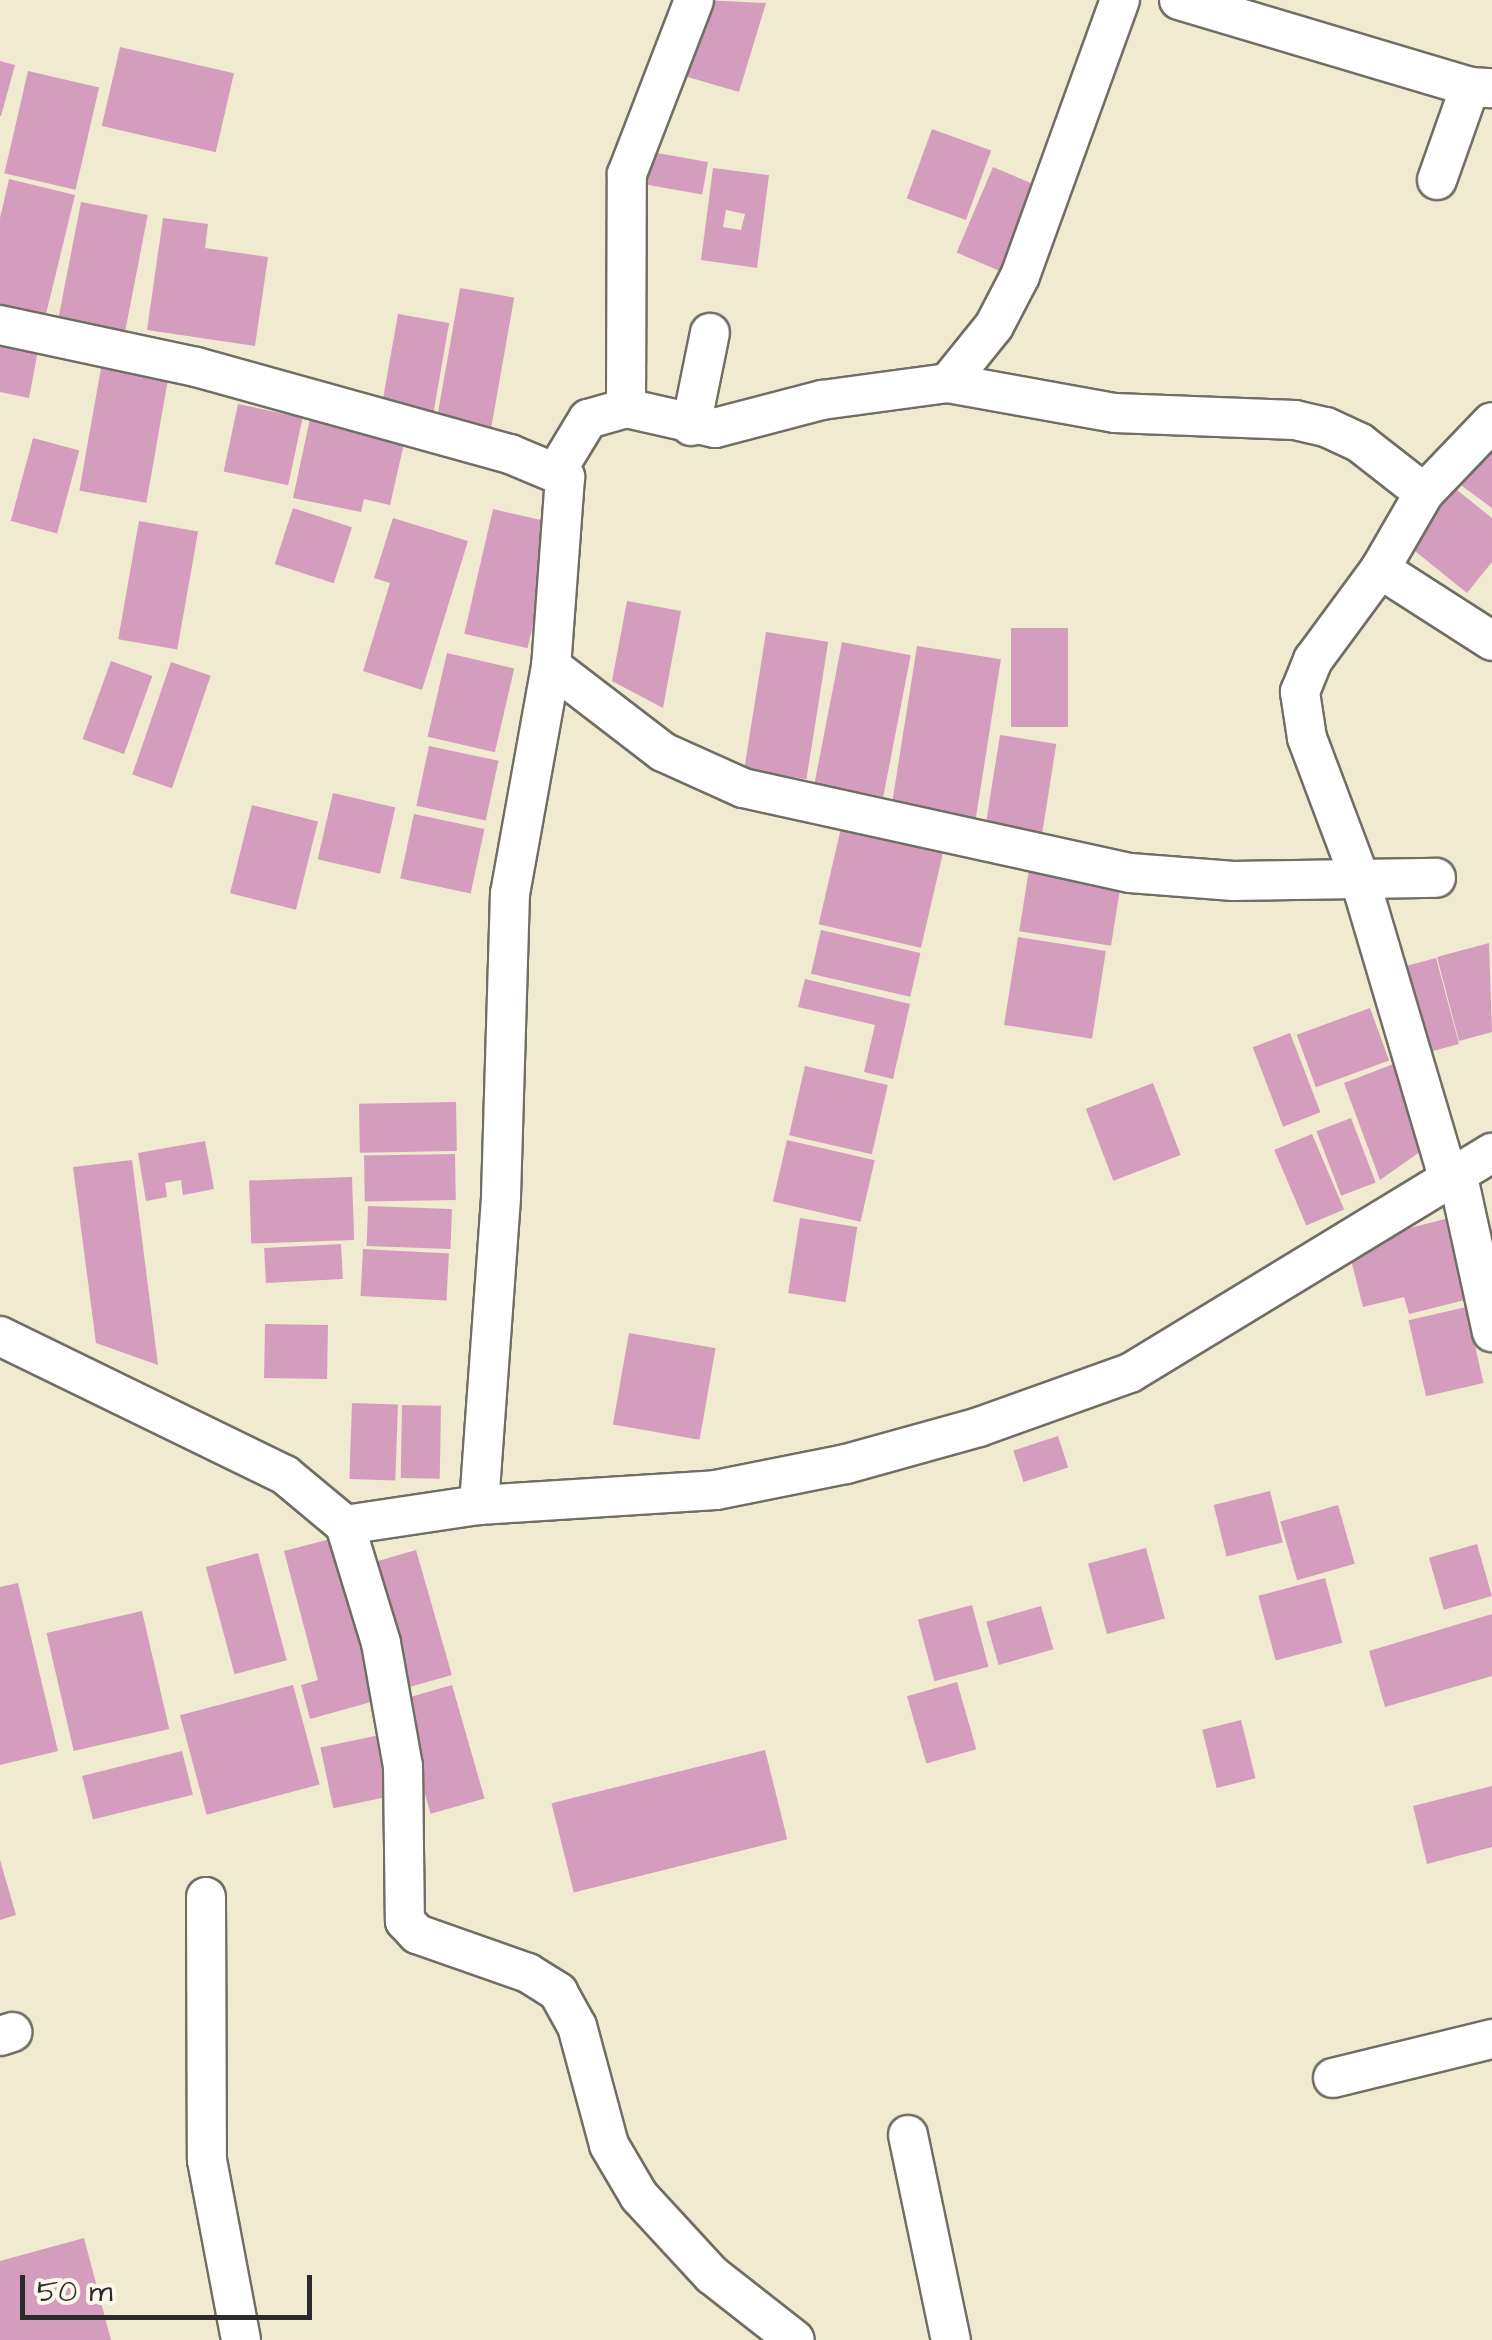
<!DOCTYPE html>
<style>
body{margin:0}
#map{position:relative;width:1492px;height:2340px;overflow:hidden;background:#f0ead1;font-family:"Architects Daughter",sans-serif}
div>[style]{position:absolute}
.building>*{inset:0;background:#d59dbd;transform-origin:0 0}
.roads{filter:drop-shadow(2px 0 #706e65) drop-shadow(-2px 0 #706e65) drop-shadow(0 2px #706e65) drop-shadow(0 -2px #706e65)}
.minor>*{height:38px;margin:-19px;padding:0 19px;transform-origin:19px;border-radius:19px;background:#fff}
span{translate:-50% -50%;white-space:nowrap;text-align:center;line-height:1.15;-webkit-text-stroke:10px #fbf7ec;paint-order:stroke}
.scale{position:absolute;left:20px;top:2275px;width:292px;height:45px;box-sizing:border-box;border:5px solid #2b2b2b;border-top:0;padding-left:12px;font-size:30px;line-height:35px;white-space:nowrap;color:#2b2b2b;-webkit-text-stroke:8px #fbf7ec;paint-order:stroke}
</style>
<div id="map">
<div class="building">
<i style="clip-path:polygon(703px 0,766px 3px,739px 92px,681px 75px)"></i>
<i style="left:120px;top:47px;width:117px;height:81px;rotate:13deg"></i>
<i style="clip-path:polygon(0 61px,15px 65px,1px 116px,0 116px)"></i>
<i style="left:28px;top:71px;width:73px;height:105px;rotate:13deg"></i>
<i style="left:932px;top:129px;width:63px;height:74px;rotate:20deg"></i>
<i style="left:640px;top:150px;width:69px;height:33px;rotate:10deg"></i>
<i style="left:993px;top:167px;width:57px;height:93px;rotate:23deg"></i>
<i style="clip-path:polygon(evenodd,713px 168px,769px 175px,757px 268px,701px 260px,713px 168px,726px 210px,745px 214px,741px 230px,723px 227px,726px 210px)"></i>
<i style="clip-path:polygon(9px 179px,75px 195px,46px 314px,0 304px,0 218px)"></i>
<i style="left:81px;top:202px;width:68px;height:121px;rotate:11deg"></i>
<i style="clip-path:polygon(163px 218px,208px 224px,205px 248px,268px 257px,255px 346px,147px 330px)"></i>
<i style="left:460px;top:288px;width:55px;height:132px;rotate:10deg"></i>
<i style="left:398px;top:314px;width:52px;height:99px;rotate:10deg"></i>
<i style="clip-path:polygon(0 327px,41px 334px,29px 398px,0 392px)"></i>
<i style="left:104px;top:351px;width:68px;height:142px;rotate:10deg"></i>
<i style="left:238px;top:404px;width:66px;height:69px;rotate:12deg"></i>
<i style="clip-path:polygon(311px 414px,406px 435px,390px 505px,364px 499px,361px 512px,293px 498px)"></i>
<i style="left:33px;top:438px;width:48px;height:86px;rotate:15deg"></i>
<i style="clip-path:polygon(1492px 438px,1492px 508px,1458px 483px)"></i>
<i style="clip-path:polygon(1447px 482px,1492px 518px,1492px 562px,1467px 593px,1400px 539px)"></i>
<i style="left:293px;top:508px;width:62px;height:59px;rotate:18deg"></i>
<i style="left:493px;top:509px;width:65px;height:128px;rotate:13deg"></i>
<i style="clip-path:polygon(393px 518px,468px 541px,422px 690px,363px 671px,390px 583px,374px 578px)"></i>
<i style="left:139px;top:521px;width:60px;height:120px;rotate:10deg"></i>
<i style="clip-path:polygon(627px 601px,681px 611px,663px 708px,612px 681px)"></i>
<i style="left:1011px;top:628px;width:57px;height:99px"></i>
<i style="left:766px;top:632px;width:63px;height:139px;rotate:9deg"></i>
<i style="left:842px;top:642px;width:70px;height:144px;rotate:11deg"></i>
<i style="left:917px;top:646px;width:85px;height:165px;rotate:9deg"></i>
<i style="left:447px;top:653px;width:69px;height:86px;rotate:13deg"></i>
<i style="left:111px;top:661px;width:44px;height:83px;rotate:20deg"></i>
<i style="left:171px;top:662px;width:42px;height:119px;rotate:19deg"></i>
<i style="left:1000px;top:735px;width:57px;height:96px;rotate:9deg"></i>
<i style="left:429px;top:746px;width:71px;height:61px;rotate:12deg"></i>
<i style="left:333px;top:793px;width:64px;height:68px;rotate:13deg"></i>
<i style="left:252px;top:805px;width:68px;height:91px;rotate:14deg"></i>
<i style="left:414px;top:814px;width:72px;height:66px;rotate:12deg"></i>
<i style="left:843px;top:819px;width:105px;height:108px;rotate:13deg"></i>
<i style="left:1030px;top:863px;width:93px;height:69px;rotate:9deg"></i>
<i style="left:821px;top:930px;width:102px;height:45px;rotate:13deg"></i>
<i style="left:1018px;top:937px;width:89px;height:89px;rotate:9deg"></i>
<i style="clip-path:polygon(1489px 943px,1492px 1032px,1459px 1041px,1437px 957px)"></i>
<i style="left:1436px;top:958px;width:89px;height:39px;rotate:75deg"></i>
<i style="clip-path:polygon(805px 979px,910px 1004px,893px 1079px,864px 1072px,875px 1025px,798px 1007px)"></i>
<i style="left:1370px;top:1008px;width:56px;height:78px;rotate:70deg"></i>
<i style="left:1290px;top:1033px;width:85px;height:40px;rotate:69deg"></i>
<i style="clip-path:polygon(1396px 1063px,1427px 1147px,1380px 1180px,1344px 1083px)"></i>
<i style="left:805px;top:1066px;width:85px;height:71px;rotate:13deg"></i>
<i style="left:1153px;top:1083px;width:77px;height:72px;rotate:69deg"></i>
<i style="left:456px;top:1102px;width:49px;height:97px;rotate:89deg"></i>
<i style="left:1351px;top:1118px;width:69px;height:37px;rotate:69deg"></i>
<i style="left:1312px;top:1134px;width:82px;height:41px;rotate:67deg"></i>
<i style="left:787px;top:1140px;width:90px;height:63px;rotate:13deg"></i>
<i style="clip-path:polygon(205px 1141px,214px 1189px,183px 1195px,181px 1180px,165px 1183px,167px 1197px,146px 1201px,138px 1153px)"></i>
<i style="left:455px;top:1154px;width:46px;height:91px;rotate:89deg"></i>
<i style="clip-path:polygon(132px 1160px,158px 1365px,96px 1343px,73px 1167px)"></i>
<i style="left:352px;top:1177px;width:63px;height:103px;rotate:88deg"></i>
<i style="left:368px;top:1206px;width:84px;height:40px;rotate:2deg"></i>
<i style="left:800px;top:1218px;width:58px;height:76px;rotate:9deg"></i>
<i style="clip-path:polygon(1449px 1218px,1469px 1299px,1409px 1314px,1404px 1297px,1363px 1307px,1347px 1244px)"></i>
<i style="left:341px;top:1244px;width:35px;height:77px;rotate:87deg"></i>
<i style="left:363px;top:1249px;width:86px;height:47px;rotate:3deg"></i>
<i style="left:1466px;top:1307px;width:78px;height:59px;rotate:77deg"></i>
<i style="left:265px;top:1324px;width:63px;height:54px;rotate:1deg"></i>
<i style="left:629px;top:1333px;width:88px;height:93px;rotate:10deg"></i>
<i style="left:352px;top:1403px;width:46px;height:76px;rotate:2deg"></i>
<i style="left:402px;top:1405px;width:39px;height:73px;rotate:1deg"></i>
<i style="left:1058px;top:1436px;width:33px;height:47px;rotate:72deg"></i>
<i style="left:1270px;top:1491px;width:53px;height:58px;rotate:76deg"></i>
<i style="left:1338px;top:1505px;width:61px;height:60px;rotate:74deg"></i>
<i style="clip-path:polygon(346px 1535px,389px 1697px,310px 1719px,301px 1685px,318px 1680px,284px 1551px)"></i>
<i style="left:1477px;top:1544px;width:54px;height:50px;rotate:74deg"></i>
<i style="left:1146px;top:1548px;width:73px;height:60px;rotate:75deg"></i>
<i style="left:416px;top:1550px;width:130px;height:54px;rotate:74deg"></i>
<i style="left:258px;top:1553px;width:111px;height:54px;rotate:75deg"></i>
<i style="left:1325px;top:1578px;width:67px;height:69px;rotate:75deg"></i>
<i style="clip-path:polygon(18px 1583px,58px 1751px,0 1765px,0 1587px)"></i>
<i style="left:972px;top:1605px;width:64px;height:56px;rotate:75deg"></i>
<i style="left:1041px;top:1606px;width:45px;height:57px;rotate:74deg"></i>
<i style="left:142px;top:1611px;width:121px;height:98px;rotate:77deg"></i>
<i style="clip-path:polygon(1492px 1614px,1492px 1676px,1385px 1707px,1369px 1651px)"></i>
<i style="left:957px;top:1682px;width:70px;height:52px;rotate:74deg"></i>
<i style="left:293px;top:1685px;width:103px;height:117px;rotate:75deg"></i>
<i style="left:452px;top:1685px;width:118px;height:56px;rotate:74deg"></i>
<i style="left:1241px;top:1720px;width:60px;height:40px;rotate:76deg"></i>
<i style="left:384px;top:1734px;width:62px;height:65px;rotate:78deg"></i>
<i style="left:765px;top:1750px;width:92px;height:220px;rotate:76deg"></i>
<i style="left:182px;top:1751px;width:45px;height:103px;rotate:76deg"></i>
<i style="clip-path:polygon(1492px 1786px,1492px 1847px,1427px 1864px,1413px 1806px)"></i>
<i style="clip-path:polygon(0 1860px,16px 1915px,0 1920px)"></i>
<i style="clip-path:polygon(84px 2238px,111px 2340px,0 2340px,0 2261px)"></i>
</div>
<div class="roads">
<div class="minor">
<i style="left:1179px;top:0;width:304px;rotate:16.6deg"></i>
<i style="left:1470px;top:87px;width:22px;rotate:3deg"></i>
<i style="left:1437px;top:180px;width:99px;rotate:-70.5deg"></i>
<i style="left:0;top:325px;width:200px;rotate:12.1deg"></i>
<i style="left:196px;top:367px;width:326px;rotate:15.5deg"></i>
<i style="left:510px;top:454px;width:60px;rotate:22.7deg"></i>
<i style="left:565px;top:477px;width:190px;rotate:94.2deg"></i>
<i style="left:551px;top:666px;width:231px;rotate:100.2deg"></i>
<i style="left:510px;top:893px;width:305px;rotate:91.7deg"></i>
<i style="left:501px;top:1198px;width:308px;rotate:94.1deg"></i>
<i style="left:948px;top:383px;width:73px;rotate:-51.1deg"></i>
<i style="left:994px;top:326px;width:56px;rotate:-62.5deg"></i>
<i style="left:1020px;top:276px;width:294px;rotate:-70.1deg"></i>
<i style="left:626px;top:408px;width:234px;rotate:-89.8deg"></i>
<i style="left:627px;top:174px;width:186px;rotate:-68.9deg"></i>
<i style="left:691px;top:426px;width:95px;rotate:-78.5deg"></i>
<i style="left:557px;top:470px;width:60px;rotate:-58.7deg"></i>
<i style="left:588px;top:419px;width:40px;rotate:-16deg"></i>
<i style="left:626px;top:408px;width:91px;rotate:12.7deg"></i>
<i style="left:715px;top:428px;width:111px;rotate:-14.7deg"></i>
<i style="left:822px;top:400px;width:127px;rotate:-7.7deg"></i>
<i style="left:948px;top:383px;width:170px;rotate:10.2deg"></i>
<i style="left:1115px;top:413px;width:180px;rotate:2.2deg"></i>
<i style="left:1295px;top:420px;width:32px;rotate:13deg"></i>
<i style="left:1326px;top:427px;width:38px;rotate:25deg"></i>
<i style="left:1360px;top:443px;width:81px;rotate:38deg"></i>
<i style="left:1380px;top:569px;width:133px;rotate:32.7deg"></i>
<i style="left:551px;top:666px;width:141px;rotate:37.5deg"></i>
<i style="left:663px;top:752px;width:88px;rotate:24.2deg"></i>
<i style="left:743px;top:788px;width:396px;rotate:12.4deg"></i>
<i style="left:1130px;top:873px;width:104px;rotate:4.4deg"></i>
<i style="left:1234px;top:881px;width:202px;rotate:-0.9deg"></i>
<i style="left:1457px;top:1172px;width:164px;rotate:77.7deg"></i>
<i style="left:1448px;top:1177px;width:311px;rotate:-106.5deg"></i>
<i style="left:1360px;top:879px;width:151px;rotate:-110.6deg"></i>
<i style="left:1307px;top:738px;width:47px;rotate:-98.7deg"></i>
<i style="left:1300px;top:692px;width:35px;rotate:-68deg"></i>
<i style="left:1313px;top:660px;width:113px;rotate:-53.6deg"></i>
<i style="left:1380px;top:569px;width:88px;rotate:-59.9deg"></i>
<i style="left:1424px;top:493px;width:98px;rotate:-46.2deg"></i>
<i style="left:0;top:1336px;width:317px;rotate:26deg"></i>
<i style="left:285px;top:1475px;width:78px;rotate:39.8deg"></i>
<i style="left:345px;top:1525px;width:123px;rotate:73deg"></i>
<i style="left:381px;top:1643px;width:125px;rotate:79.9deg"></i>
<i style="left:403px;top:1766px;width:155px;rotate:89.3deg"></i>
<i style="left:405px;top:1921px;width:18px;rotate:47deg"></i>
<i style="left:417px;top:1934px;width:118px;rotate:19.4deg"></i>
<i style="left:528px;top:1973px;width:36px;rotate:32deg"></i>
<i style="left:558px;top:1992px;width:39px;rotate:61deg"></i>
<i style="left:577px;top:2026px;width:123px;rotate:74.9deg"></i>
<i style="left:609px;top:2145px;width:59px;rotate:59.5deg"></i>
<i style="left:639px;top:2196px;width:108px;rotate:47.3deg"></i>
<i style="left:712px;top:2275px;width:105px;rotate:38.1deg"></i>
<i style="left:345px;top:1525px;width:135px;rotate:-8.5deg"></i>
<i style="left:479px;top:1505px;width:237px;rotate:-3.6deg"></i>
<i style="left:716px;top:1490px;width:133px;rotate:-11.3deg"></i>
<i style="left:846px;top:1464px;width:138px;rotate:-15.5deg"></i>
<i style="left:979px;top:1427px;width:160px;rotate:-19.7deg"></i>
<i style="left:1130px;top:1373px;width:424px;rotate:-31.3deg"></i>
<i style="left:206px;top:1897px;width:263px;rotate:89.8deg"></i>
<i style="left:207px;top:2160px;width:183px;rotate:79.3deg"></i>
<i style="left:0;top:2036px;width:13px;rotate:-18deg"></i>
<i style="left:1333px;top:2078px;width:164px;rotate:-13.8deg"></i>
<i style="left:908px;top:2135px;width:209px;rotate:78.2deg"></i>
</div>
</div>
<div class="scale">50 m</div>
</div>
